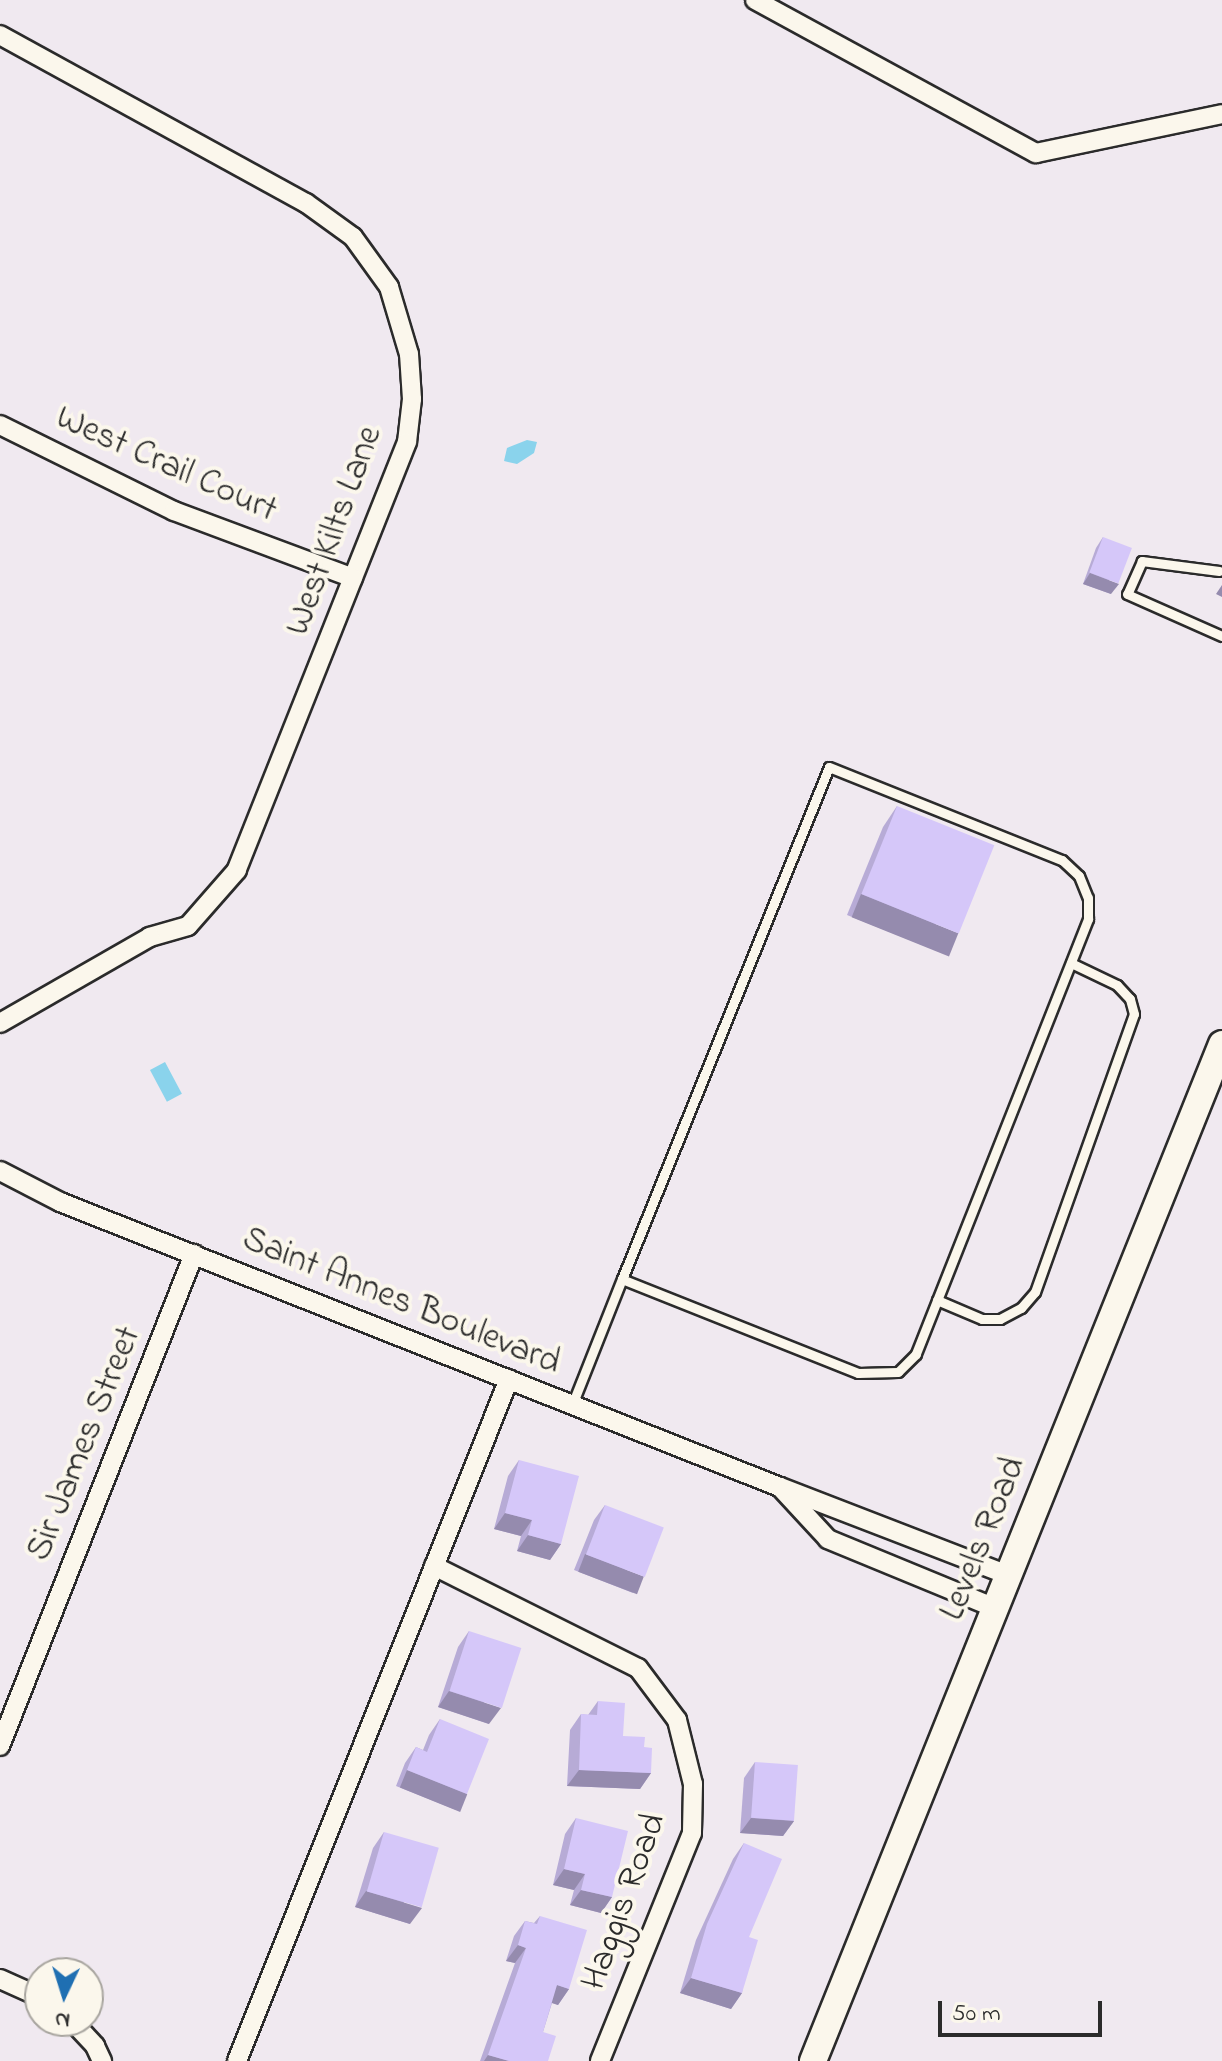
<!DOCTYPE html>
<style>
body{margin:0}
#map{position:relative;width:1222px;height:2061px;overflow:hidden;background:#f0e9f0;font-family:"Indie Flower",sans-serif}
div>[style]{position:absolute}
.water>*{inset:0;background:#8ad3ec;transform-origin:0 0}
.roads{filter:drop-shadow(2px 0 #2b2b2b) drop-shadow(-2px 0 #2b2b2b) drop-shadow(0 2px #2b2b2b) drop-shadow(0 -2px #2b2b2b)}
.lane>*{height:9px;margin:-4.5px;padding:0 4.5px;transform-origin:4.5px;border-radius:4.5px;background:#fbf7ec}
.street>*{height:18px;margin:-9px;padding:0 9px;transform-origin:9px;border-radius:9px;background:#fbf7ec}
.secondary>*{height:26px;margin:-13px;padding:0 13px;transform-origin:13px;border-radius:13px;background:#fbf7ec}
.wall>*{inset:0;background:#b7abd6}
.shaded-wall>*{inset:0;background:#958bae;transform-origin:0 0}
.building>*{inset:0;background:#d5c7f9;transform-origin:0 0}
span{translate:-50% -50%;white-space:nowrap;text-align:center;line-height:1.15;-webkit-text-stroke:8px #fbf7ec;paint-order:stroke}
.street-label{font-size:36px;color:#2b2b2b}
.north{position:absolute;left:24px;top:1957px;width:80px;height:80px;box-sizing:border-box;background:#fbf7ec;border:2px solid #a8a59f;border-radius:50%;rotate:184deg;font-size:22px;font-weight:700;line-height:32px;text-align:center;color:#2b2b2b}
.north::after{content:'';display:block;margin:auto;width:28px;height:36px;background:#1f6fb2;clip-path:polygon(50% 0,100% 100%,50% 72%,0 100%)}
.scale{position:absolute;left:938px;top:2001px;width:164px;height:36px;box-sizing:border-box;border:4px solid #2b2b2b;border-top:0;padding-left:10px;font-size:24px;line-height:28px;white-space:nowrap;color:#2b2b2b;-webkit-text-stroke:6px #fbf7ec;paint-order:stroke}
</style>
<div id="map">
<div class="water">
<i style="clip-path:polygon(527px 440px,537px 442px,534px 453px,517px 464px,504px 461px,507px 448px)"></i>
<i style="left:165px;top:1062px;width:36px;height:17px;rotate:62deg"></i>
</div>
<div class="roads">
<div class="lane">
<i style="left:1219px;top:571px;width:78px;rotate:-172.6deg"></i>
<i style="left:1142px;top:561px;width:36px;rotate:114deg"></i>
<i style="left:1127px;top:594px;width:104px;rotate:23.9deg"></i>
<i style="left:937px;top:1300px;width:49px;rotate:22.9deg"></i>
<i style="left:982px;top:1319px;width:18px"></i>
<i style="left:1000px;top:1319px;width:24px;rotate:-28deg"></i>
<i style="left:1021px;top:1308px;width:21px;rotate:-49deg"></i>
<i style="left:1035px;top:1292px;width:295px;rotate:-70.4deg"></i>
<i style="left:1134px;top:1014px;width:16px;rotate:-105deg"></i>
<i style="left:1130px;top:999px;width:19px;rotate:-133deg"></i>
<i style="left:1117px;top:985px;width:51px;rotate:-154.4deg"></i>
<i style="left:572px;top:1405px;width:136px;rotate:-68.4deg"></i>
<i style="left:622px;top:1279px;width:552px;rotate:-67.99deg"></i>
<i style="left:829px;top:767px;width:251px;rotate:21.8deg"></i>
<i style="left:1062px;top:860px;width:23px;rotate:43deg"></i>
<i style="left:1079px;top:876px;width:24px;rotate:68deg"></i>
<i style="left:1088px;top:898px;width:21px;rotate:90deg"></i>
<i style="left:1088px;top:919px;width:468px;rotate:111.6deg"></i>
<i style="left:916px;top:1354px;width:25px;rotate:135deg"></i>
<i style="left:898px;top:1372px;width:40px;rotate:178.6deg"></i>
<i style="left:858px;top:1373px;width:254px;rotate:-158.3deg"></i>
</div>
<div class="street">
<i style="left:755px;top:0;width:320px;rotate:28.6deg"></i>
<i style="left:1036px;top:153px;width:190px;rotate:-11.8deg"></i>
<i style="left:0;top:35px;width:349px;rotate:28.8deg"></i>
<i style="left:306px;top:203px;width:58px;rotate:35.9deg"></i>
<i style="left:353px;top:237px;width:62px;rotate:54.2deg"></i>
<i style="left:389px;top:287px;width:70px;rotate:73.4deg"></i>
<i style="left:409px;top:354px;width:45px;rotate:86.2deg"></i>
<i style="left:412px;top:399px;width:43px;rotate:96.6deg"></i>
<i style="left:407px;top:442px;width:461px;rotate:111.7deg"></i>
<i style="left:237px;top:870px;width:74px;rotate:131.2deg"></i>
<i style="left:188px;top:926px;width:40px;rotate:164deg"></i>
<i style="left:150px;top:937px;width:173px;rotate:150.2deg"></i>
<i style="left:0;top:425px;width:194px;rotate:26.3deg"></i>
<i style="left:174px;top:511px;width:191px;rotate:20.5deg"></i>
<i style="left:0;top:1171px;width:68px;rotate:27.3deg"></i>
<i style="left:60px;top:1202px;width:774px;rotate:21.6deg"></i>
<i style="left:434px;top:1566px;width:228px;rotate:26.6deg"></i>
<i style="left:638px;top:1668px;width:65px;rotate:53.1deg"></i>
<i style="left:677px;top:1720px;width:66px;rotate:76deg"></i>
<i style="left:693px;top:1784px;width:49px;rotate:91.2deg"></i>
<i style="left:692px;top:1833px;width:246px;rotate:112deg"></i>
<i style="left:995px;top:1608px;width:181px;rotate:-157.6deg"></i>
<i style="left:828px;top:1539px;width:71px;rotate:-132.7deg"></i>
<i style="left:780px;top:1487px;width:244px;rotate:21.1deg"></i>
<i style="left:0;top:1746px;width:529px;rotate:-68.48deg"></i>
<i style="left:0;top:1979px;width:44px;rotate:24.2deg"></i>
<i style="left:72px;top:2021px;width:34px;rotate:47deg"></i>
<i style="left:95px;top:2046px;width:17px;rotate:65deg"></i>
<i style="left:237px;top:2061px;width:734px;rotate:-68.26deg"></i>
</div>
<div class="secondary">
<i style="left:813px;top:2061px;width:1096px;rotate:-68.09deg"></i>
</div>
</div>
<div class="wall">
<i style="clip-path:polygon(1103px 537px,1111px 594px,1083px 584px,1096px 548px)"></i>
<i style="clip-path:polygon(897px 806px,945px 954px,847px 915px,883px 827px)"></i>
<i style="clip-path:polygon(519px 1460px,561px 1544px,550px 1560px,517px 1551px,521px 1536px,494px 1529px,508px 1476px)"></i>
<i style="clip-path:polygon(605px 1505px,633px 1593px,574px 1570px,594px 1520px)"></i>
<i style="clip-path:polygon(469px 1631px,489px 1724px,438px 1707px,458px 1647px)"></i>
<i style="clip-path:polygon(598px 1701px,623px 1736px,644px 1747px,651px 1773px,640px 1789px,567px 1786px,570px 1730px,581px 1714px,588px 1715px)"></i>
<i style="clip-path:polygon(440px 1719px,467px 1794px,456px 1810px,396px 1786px,405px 1763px,416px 1747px,423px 1750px,429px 1735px)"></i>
<i style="clip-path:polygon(755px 1762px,794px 1821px,783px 1836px,740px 1833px,744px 1778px)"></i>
<i style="clip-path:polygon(576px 1818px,612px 1897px,601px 1913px,570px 1905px,574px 1890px,553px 1885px,565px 1834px)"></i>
<i style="clip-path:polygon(384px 1832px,410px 1924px,355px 1907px,373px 1848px)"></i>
<i style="clip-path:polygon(744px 1843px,749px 1937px,742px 1993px,731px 2009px,680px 1993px,696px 1940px,733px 1859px)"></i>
<i style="clip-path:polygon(540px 1916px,569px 1989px,558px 2005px,552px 2003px,543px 2032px,548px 2061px,480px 2061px,515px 1963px,506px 1961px,514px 1936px,525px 1921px,534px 1923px)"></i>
</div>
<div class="shaded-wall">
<i style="clip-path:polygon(1090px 573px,1119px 584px,1111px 594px,1083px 584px)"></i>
<i style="clip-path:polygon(1222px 585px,1222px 597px,1216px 594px)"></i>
<i style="left:861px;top:894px;width:105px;height:25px;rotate:22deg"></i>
<i style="clip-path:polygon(505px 1513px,532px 1520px,521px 1536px,494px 1529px)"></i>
<i style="clip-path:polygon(528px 1535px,561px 1544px,550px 1560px,517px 1551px)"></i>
<i style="left:585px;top:1554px;width:63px;height:19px;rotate:21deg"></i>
<i style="clip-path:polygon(449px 1691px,501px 1708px,489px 1724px,438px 1707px)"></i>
<i style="left:407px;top:1770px;width:65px;height:19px;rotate:22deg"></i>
<i style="clip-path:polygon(579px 1770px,651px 1773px,640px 1789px,567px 1786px)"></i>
<i style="clip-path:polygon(751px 1818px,794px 1821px,783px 1836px,740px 1833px)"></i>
<i style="clip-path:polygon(564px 1869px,585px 1874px,574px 1890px,553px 1885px)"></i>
<i style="clip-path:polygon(581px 1890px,612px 1897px,601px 1913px,570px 1905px)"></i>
<i style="clip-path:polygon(366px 1891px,422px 1908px,410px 1924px,355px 1907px)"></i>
<i style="clip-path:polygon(518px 1945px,526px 1948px,515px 1963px,506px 1961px)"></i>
<i style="clip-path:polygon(691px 1978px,742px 1993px,731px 2009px,680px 1993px)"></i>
<i style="clip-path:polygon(557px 1985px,569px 1989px,558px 2005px,546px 2001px)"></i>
<i style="clip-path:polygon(488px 2055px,509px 2061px,484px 2061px)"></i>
</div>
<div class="building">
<i style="left:1103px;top:537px;width:31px;height:38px;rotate:21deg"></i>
<i style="left:897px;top:806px;width:105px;height:95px;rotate:22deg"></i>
<i style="clip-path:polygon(519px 1460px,579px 1476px,561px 1544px,528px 1535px,532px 1520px,505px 1513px)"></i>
<i style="left:605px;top:1505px;width:63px;height:53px;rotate:21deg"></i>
<i style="left:469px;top:1631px;width:55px;height:63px;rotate:18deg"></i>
<i style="clip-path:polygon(598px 1701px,625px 1703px,623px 1736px,645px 1737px,644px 1747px,652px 1748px,651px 1773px,579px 1770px,581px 1714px,597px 1715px)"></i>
<i style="clip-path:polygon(440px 1719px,489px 1739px,467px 1794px,407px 1770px,416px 1747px,427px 1752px)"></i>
<i style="left:755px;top:1762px;width:43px;height:56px;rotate:4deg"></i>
<i style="clip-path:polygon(576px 1818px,628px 1831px,612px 1897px,581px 1890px,585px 1874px,564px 1869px)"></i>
<i style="left:384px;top:1832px;width:57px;height:62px;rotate:16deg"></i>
<i style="clip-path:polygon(744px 1843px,782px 1859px,749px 1937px,758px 1940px,742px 1993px,691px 1978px,707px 1924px)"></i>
<i style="clip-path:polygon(540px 1916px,587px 1930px,569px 1989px,557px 1985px,543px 2032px,556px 2036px,548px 2061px,509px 2061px,488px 2055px,526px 1948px,518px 1945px,525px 1921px,537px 1924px)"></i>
</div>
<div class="street-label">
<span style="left:166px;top:465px;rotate:24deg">West Crail Court</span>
<span style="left:335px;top:531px;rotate:-70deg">West Kilts Lane</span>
<span style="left:401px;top:1302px;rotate:22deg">Saint Annes Boulevard</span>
<span style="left:85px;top:1444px;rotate:-68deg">Sir James Street</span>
<span style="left:984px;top:1539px;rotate:-68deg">Levels Road</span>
<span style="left:625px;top:1902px;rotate:-70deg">Haggis Road</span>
</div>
<div class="north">N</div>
<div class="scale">50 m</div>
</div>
